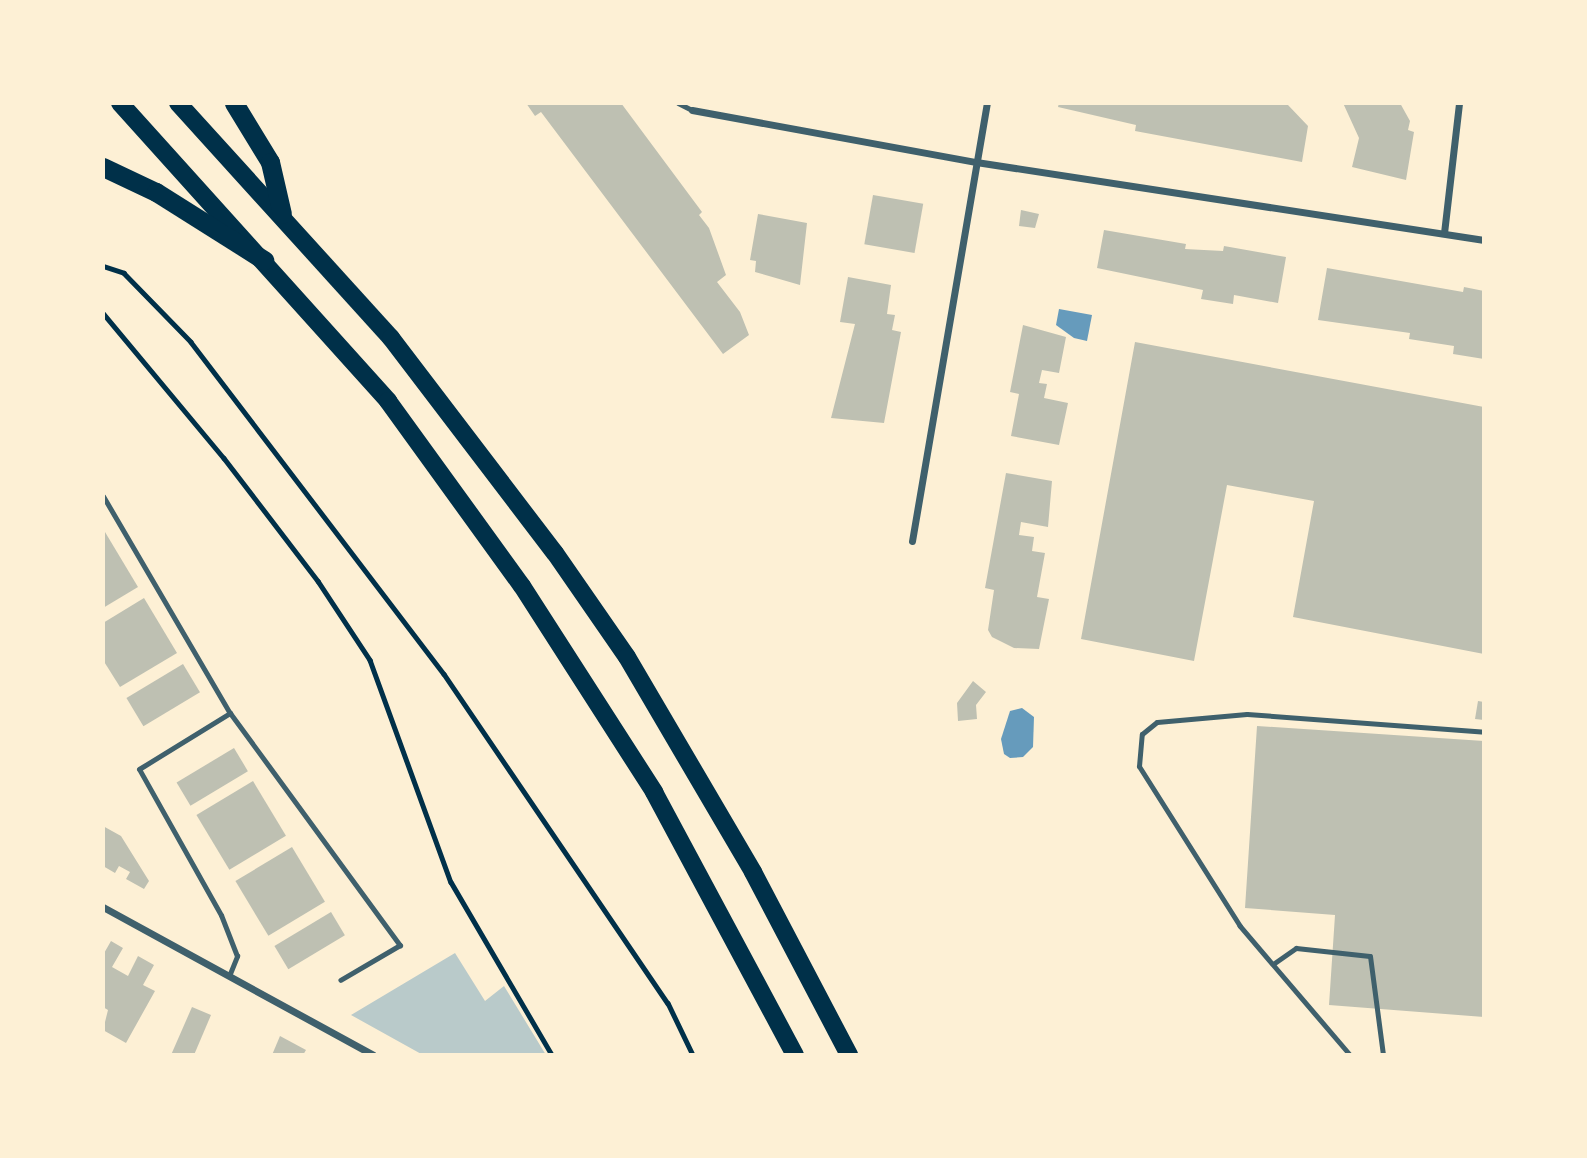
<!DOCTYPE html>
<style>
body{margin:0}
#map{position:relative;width:1587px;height:1158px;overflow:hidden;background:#fdf0d5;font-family:Ubuntu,sans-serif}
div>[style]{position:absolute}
.green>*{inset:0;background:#b9caca}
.water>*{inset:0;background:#669bbc}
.building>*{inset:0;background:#bec0b2;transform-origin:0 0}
.path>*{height:4.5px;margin:-2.25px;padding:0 2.25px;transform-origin:2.25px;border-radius:2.25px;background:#003049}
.service>*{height:5px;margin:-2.5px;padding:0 2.5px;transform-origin:2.5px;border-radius:2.5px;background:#3f606c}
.minor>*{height:7px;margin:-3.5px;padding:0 3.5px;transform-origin:3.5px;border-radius:3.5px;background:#3f606c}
.primary>*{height:18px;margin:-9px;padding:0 9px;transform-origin:9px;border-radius:9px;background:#003049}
.trunk>*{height:19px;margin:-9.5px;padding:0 9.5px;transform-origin:9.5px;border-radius:9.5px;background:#003049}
span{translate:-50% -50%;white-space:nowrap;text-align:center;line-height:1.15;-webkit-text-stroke:7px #fdf0d5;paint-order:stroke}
.frame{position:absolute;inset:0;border:105px solid #fdf0d5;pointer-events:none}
</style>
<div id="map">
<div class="green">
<i style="clip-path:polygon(455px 953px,485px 1001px,504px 986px,546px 1055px,423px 1055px,351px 1015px)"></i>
</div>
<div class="water">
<i style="clip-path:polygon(1059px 309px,1092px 315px,1087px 341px,1074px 338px,1056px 325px)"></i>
<i style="clip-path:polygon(1022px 708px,1034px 717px,1033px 747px,1023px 757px,1010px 758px,1004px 754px,1001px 739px,1010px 711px)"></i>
</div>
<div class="building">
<i style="clip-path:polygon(526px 103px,621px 103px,702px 212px,699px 215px,709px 228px,726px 275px,717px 282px,740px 312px,749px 335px,723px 354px,541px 112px,535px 116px)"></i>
<i style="clip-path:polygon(1059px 103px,1273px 103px,1288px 105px,1308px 126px,1302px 162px,1135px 131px,1136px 125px,1058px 107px)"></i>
<i style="clip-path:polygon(1343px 103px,1400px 103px,1410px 121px,1408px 130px,1414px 132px,1406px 180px,1352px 167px,1359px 138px)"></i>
<i style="left:873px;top:195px;width:51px;height:50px;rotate:10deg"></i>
<i style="clip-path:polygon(1021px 210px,1039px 214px,1035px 228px,1019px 226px)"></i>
<i style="clip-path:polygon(758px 214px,807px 223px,800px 285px,755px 272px,756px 261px,750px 260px)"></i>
<i style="clip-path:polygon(1104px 230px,1186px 244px,1185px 249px,1223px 251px,1224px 246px,1286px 257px,1278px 303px,1234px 295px,1233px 304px,1201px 299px,1203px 290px,1097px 268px)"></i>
<i style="clip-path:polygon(1327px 268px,1463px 292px,1464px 287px,1484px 291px,1484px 359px,1453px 354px,1454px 346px,1409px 339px,1410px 333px,1318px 320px)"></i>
<i style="clip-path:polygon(848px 277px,891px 285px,887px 314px,895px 315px,892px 330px,901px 332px,884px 423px,831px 418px,855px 324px,840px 322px)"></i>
<i style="clip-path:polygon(1023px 325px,1066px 337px,1059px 373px,1042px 370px,1039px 383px,1047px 384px,1044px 398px,1068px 403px,1059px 445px,1011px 436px,1019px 394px,1010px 392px)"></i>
<i style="clip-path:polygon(1135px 342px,1484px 407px,1484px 654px,1293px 617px,1314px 501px,1227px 485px,1194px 661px,1081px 639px)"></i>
<i style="clip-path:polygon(1006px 473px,1052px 481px,1048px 527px,1021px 522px,1019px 535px,1034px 537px,1032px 551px,1045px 553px,1037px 597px,1049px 599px,1039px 649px,1014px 648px,992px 637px,988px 630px,994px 590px,985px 588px)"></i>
<i style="clip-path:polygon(105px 532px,138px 587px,103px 608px,103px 534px)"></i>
<i style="clip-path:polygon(144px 598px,177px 653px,120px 687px,103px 660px,103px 623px)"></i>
<i style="left:183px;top:664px;width:33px;height:66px;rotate:59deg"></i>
<i style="clip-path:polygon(973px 681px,986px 692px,976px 705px,977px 719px,958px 721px,957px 703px)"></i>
<i style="clip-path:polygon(1478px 701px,1484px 702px,1484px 720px,1475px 719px)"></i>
<i style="clip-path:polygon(1257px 726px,1484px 741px,1484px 1017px,1329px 1005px,1335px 915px,1245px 908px)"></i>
<i style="left:234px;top:748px;width:27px;height:67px;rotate:59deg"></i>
<i style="left:253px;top:781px;width:64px;height:66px;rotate:59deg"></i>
<i style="clip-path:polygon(103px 826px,121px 836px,149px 881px,144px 889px,126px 879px,130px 872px,119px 866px,115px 873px,103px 866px)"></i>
<i style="left:292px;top:847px;width:64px;height:66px;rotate:59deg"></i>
<i style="left:331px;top:912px;width:27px;height:66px;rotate:59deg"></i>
<i style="clip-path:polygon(111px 941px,123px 948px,112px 967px,128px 976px,138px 956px,154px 965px,143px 985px,155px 991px,126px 1043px,103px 1030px,108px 1010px,103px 1007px,103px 955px)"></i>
<i style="clip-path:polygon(192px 1007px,211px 1015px,194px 1055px,171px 1055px)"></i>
<i style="clip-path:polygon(280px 1036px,306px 1050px,303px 1055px,272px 1055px)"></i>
</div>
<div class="path">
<i style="left:103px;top:266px;width:22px;rotate:18deg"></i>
<i style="left:124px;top:273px;width:96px;rotate:45.8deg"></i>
<i style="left:191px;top:342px;width:417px;rotate:52.7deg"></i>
<i style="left:444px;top:674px;width:398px;rotate:55.8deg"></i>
<i style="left:668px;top:1003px;width:58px;rotate:64.3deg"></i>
<i style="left:103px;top:313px;width:189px;rotate:50.2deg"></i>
<i style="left:224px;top:458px;width:155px;rotate:52.6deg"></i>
<i style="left:318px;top:581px;width:95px;rotate:56.6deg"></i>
<i style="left:370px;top:660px;width:236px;rotate:70deg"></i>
<i style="left:451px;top:882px;width:200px;rotate:59.7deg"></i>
</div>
<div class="service">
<i style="left:678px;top:103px;width:16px;rotate:27deg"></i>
<i style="left:103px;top:496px;width:251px;rotate:59.7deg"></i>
<i style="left:230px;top:713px;width:288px;rotate:53.8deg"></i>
<i style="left:400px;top:945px;width:69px;rotate:149.7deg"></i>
<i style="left:1273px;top:964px;width:28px;rotate:-35deg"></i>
<i style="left:1296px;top:948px;width:74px;rotate:6.2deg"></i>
<i style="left:1370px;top:956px;width:100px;rotate:82.5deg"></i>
<i style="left:229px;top:976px;width:22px;rotate:-68deg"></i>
<i style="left:237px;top:956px;width:44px;rotate:-111.3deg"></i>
<i style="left:221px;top:915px;width:167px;rotate:-119.3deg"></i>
<i style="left:139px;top:769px;width:107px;rotate:-31.6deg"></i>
<i style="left:1350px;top:1055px;width:170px;rotate:-130.5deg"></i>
<i style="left:1240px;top:926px;width:189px;rotate:-122.3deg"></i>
<i style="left:1139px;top:766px;width:32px;rotate:-85deg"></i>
<i style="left:1142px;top:734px;width:19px;rotate:-39deg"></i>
<i style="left:1157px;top:722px;width:90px;rotate:-5.1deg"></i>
<i style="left:1247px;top:714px;width:238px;rotate:4.3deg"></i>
</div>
<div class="minor">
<i style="left:692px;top:110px;width:289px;rotate:10.4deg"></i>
<i style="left:976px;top:162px;width:514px;rotate:8.73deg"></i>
<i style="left:1444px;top:233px;width:131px;rotate:-83.4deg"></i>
<i style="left:912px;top:541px;width:444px;rotate:-80.3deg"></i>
<i style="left:103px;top:907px;width:308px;rotate:28.7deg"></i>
</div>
<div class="primary">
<i style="left:120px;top:103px;width:401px;rotate:48deg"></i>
<i style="left:388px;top:401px;width:228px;rotate:54.1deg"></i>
<i style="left:522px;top:586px;width:245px;rotate:57.3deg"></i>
<i style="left:654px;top:792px;width:298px;rotate:61.8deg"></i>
<i style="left:178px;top:103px;width:317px;rotate:47.8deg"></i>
<i style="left:391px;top:338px;width:270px;rotate:52.7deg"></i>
<i style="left:555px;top:553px;width:126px;rotate:55.3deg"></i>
<i style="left:627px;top:657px;width:249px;rotate:59.6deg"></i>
<i style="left:753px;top:872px;width:207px;rotate:62.3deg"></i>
</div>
<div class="trunk">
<i style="left:234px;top:103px;width:69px;rotate:58.6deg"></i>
<i style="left:270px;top:162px;width:53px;rotate:77deg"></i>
<i style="left:103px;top:167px;width:59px;rotate:25.3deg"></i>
<i style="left:156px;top:192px;width:128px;rotate:32.2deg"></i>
</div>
<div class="frame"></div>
</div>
